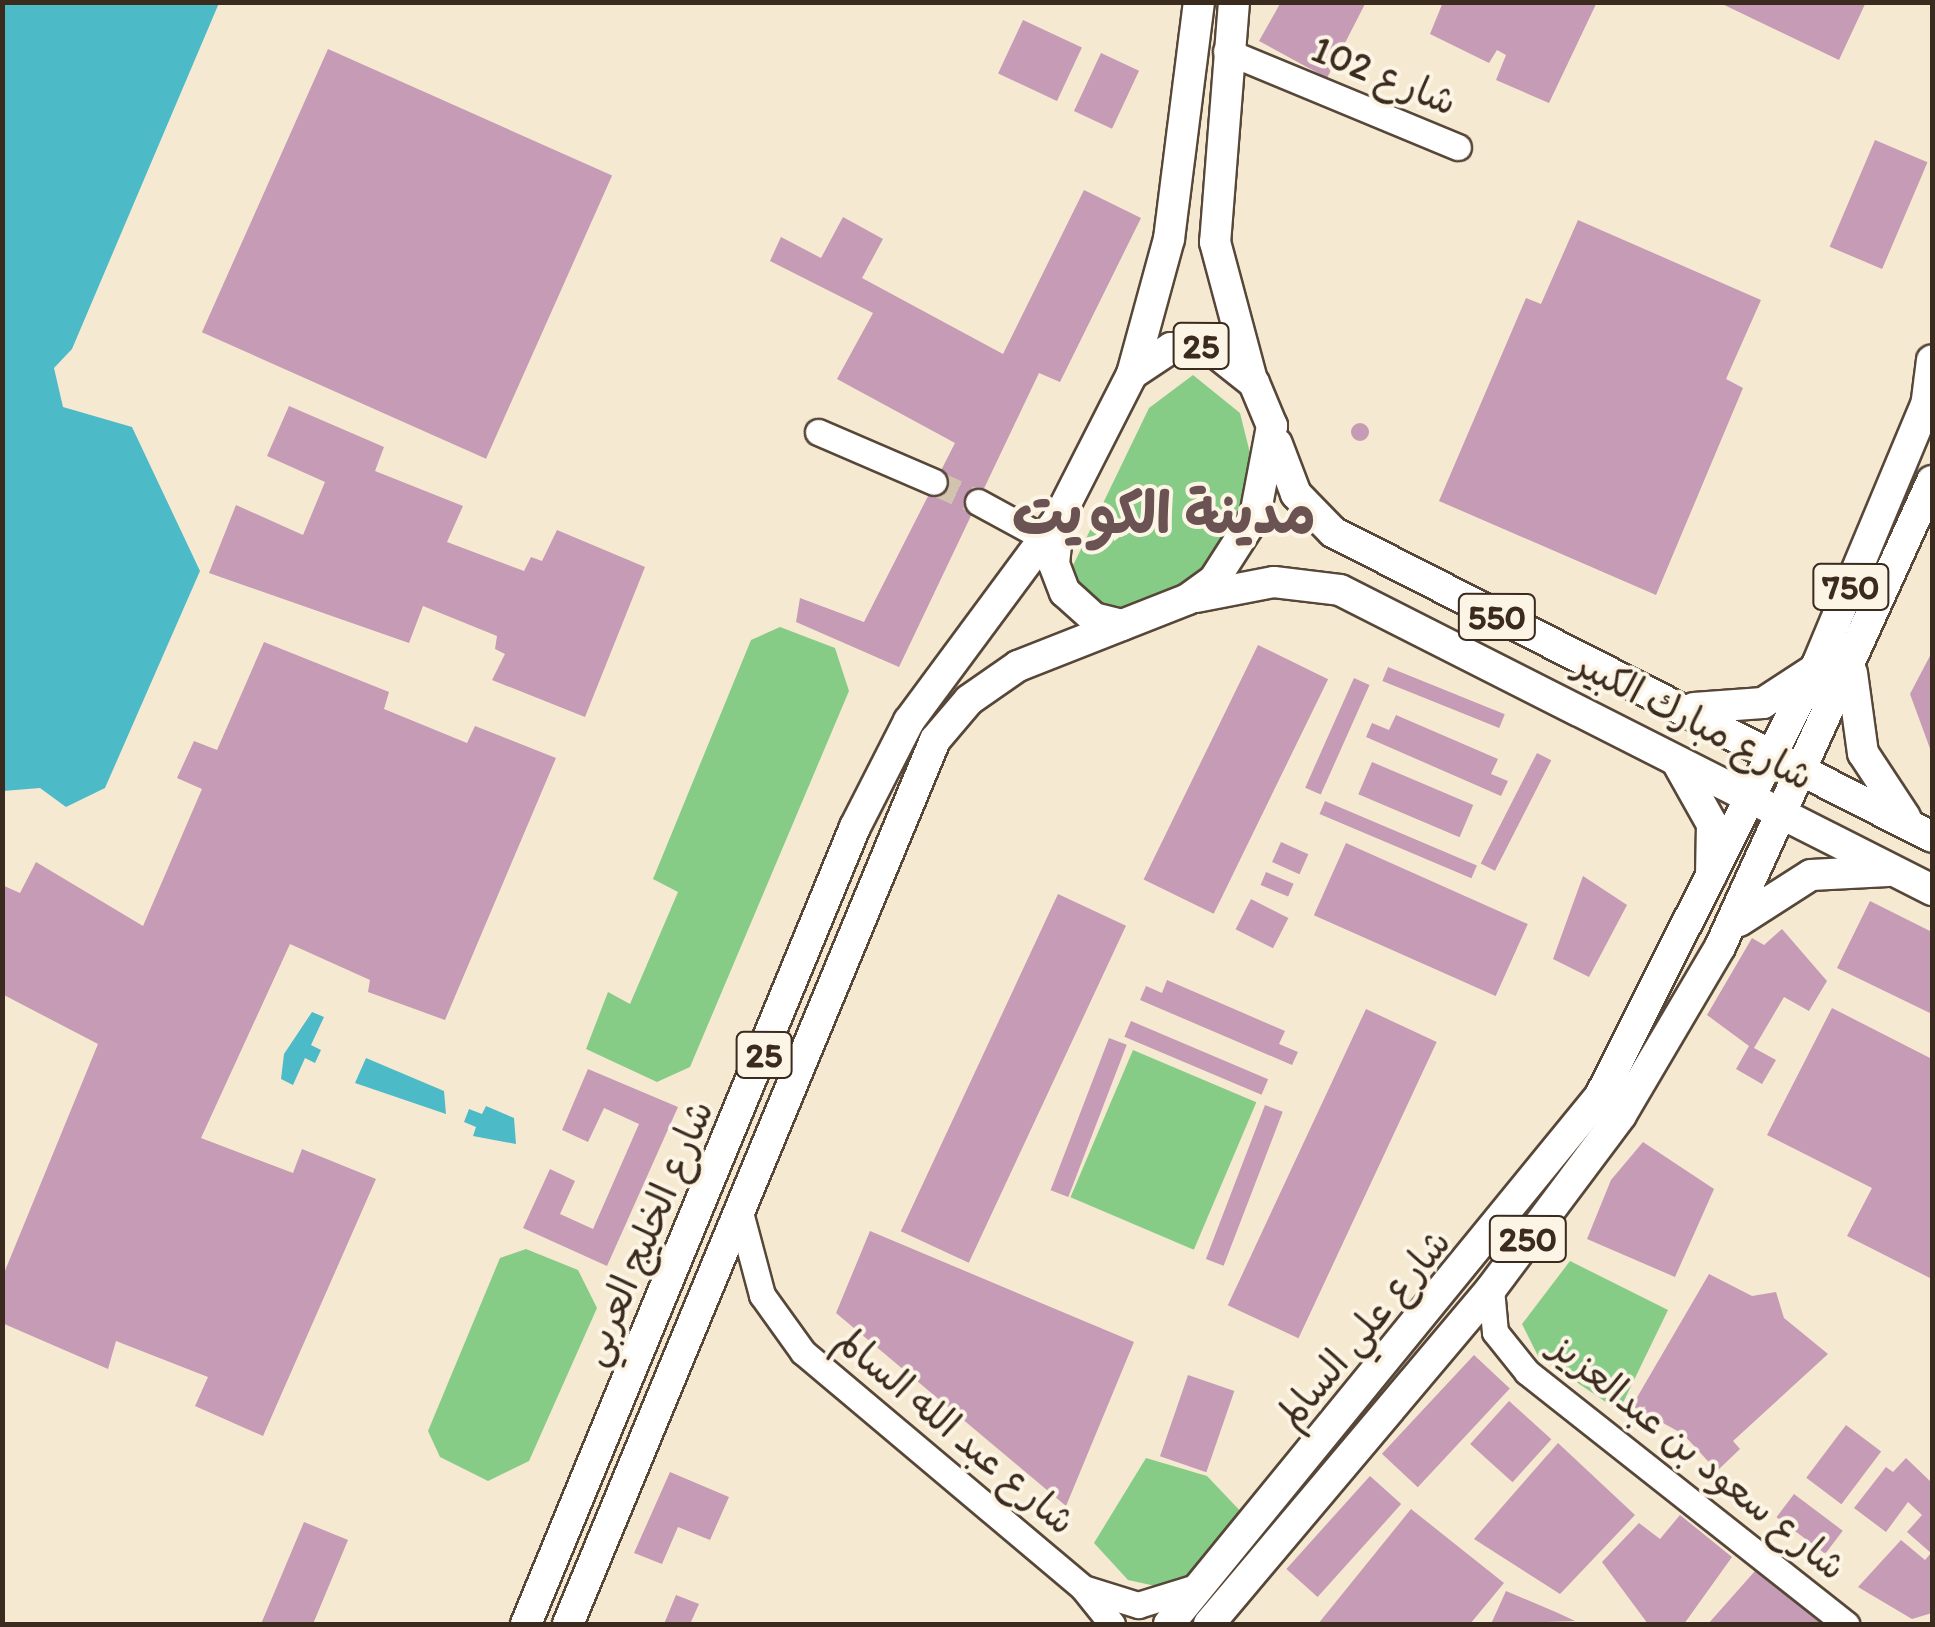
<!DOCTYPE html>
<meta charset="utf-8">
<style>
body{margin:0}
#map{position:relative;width:1935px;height:1627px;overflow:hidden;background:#f6e9d1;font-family:Itim,"Playpen Sans Arabic",sans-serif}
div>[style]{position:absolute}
.green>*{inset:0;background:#87cc86;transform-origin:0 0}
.water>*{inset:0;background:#4dbac8}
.building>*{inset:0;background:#c59bb6;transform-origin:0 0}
.round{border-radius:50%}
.minor-tunnel>*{height:25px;margin-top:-12.5px;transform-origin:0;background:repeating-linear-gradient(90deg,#d1c3ad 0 25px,transparent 0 37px)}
.roads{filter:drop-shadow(2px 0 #574739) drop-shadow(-2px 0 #574739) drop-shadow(0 2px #574739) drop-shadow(0 -2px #574739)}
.minor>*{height:25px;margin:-12.5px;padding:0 12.5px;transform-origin:12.5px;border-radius:12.5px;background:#fff}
.major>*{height:30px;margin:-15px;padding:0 15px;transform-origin:15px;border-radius:15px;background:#fff}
span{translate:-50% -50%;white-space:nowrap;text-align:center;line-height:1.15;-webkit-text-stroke:8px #fcf5e5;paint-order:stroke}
.shield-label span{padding:2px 8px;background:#fcf5e5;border:2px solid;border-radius:8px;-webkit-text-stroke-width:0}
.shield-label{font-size:35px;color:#3b2a1e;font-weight:700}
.street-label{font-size:38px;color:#3b2a1e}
.town-label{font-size:58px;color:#6b5253;font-weight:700}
.frame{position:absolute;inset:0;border:5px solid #3b2a1e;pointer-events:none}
</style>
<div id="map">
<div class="green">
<i style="clip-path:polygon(1193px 375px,1240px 413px,1256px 477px,1188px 597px,1123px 622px,1066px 580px,1149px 408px)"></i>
<i style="clip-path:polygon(780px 627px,835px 648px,849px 691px,690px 1067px,657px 1082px,586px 1049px,608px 992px,630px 1004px,678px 892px,653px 879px,751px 640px)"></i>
<i style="left:1133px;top:1050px;width:134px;height:160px;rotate:23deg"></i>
<i style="clip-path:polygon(526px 1249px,578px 1270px,597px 1308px,529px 1461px,488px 1481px,440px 1457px,428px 1431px,500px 1258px)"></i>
<i style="clip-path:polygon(1570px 1261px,1668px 1310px,1619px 1411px,1538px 1356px,1522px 1324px)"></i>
<i style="clip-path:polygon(1146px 1458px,1207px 1476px,1246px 1517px,1185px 1579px,1160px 1587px,1128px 1580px,1094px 1543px)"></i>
</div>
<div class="water">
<i style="clip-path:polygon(2px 3px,219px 3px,72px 349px,54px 368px,63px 407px,132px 427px,200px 571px,105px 788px,66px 807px,40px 788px,3px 791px)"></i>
<i style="clip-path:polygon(312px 1012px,324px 1017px,311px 1045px,321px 1050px,315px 1063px,305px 1058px,293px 1085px,281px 1079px,284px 1054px)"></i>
<i style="clip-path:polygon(366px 1058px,444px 1091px,446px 1114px,355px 1083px)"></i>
<i style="clip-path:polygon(486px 1106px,514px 1118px,516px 1144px,473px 1136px,476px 1127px,464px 1122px,469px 1109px,482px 1114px)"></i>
</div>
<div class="building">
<i style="clip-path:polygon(1281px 2px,1366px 2px,1327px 78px,1259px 41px)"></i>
<i style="clip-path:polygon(1443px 2px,1597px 2px,1549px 103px,1496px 80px,1506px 55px,1497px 50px,1489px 63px,1430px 34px)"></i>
<i style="clip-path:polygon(1718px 2px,1866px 2px,1839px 60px)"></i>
<i style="left:1023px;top:20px;width:65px;height:59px;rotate:25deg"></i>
<i style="left:328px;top:49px;width:311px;height:310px;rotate:24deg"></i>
<i style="left:1101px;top:53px;width:42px;height:64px;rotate:25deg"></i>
<i style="left:1875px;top:140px;width:57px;height:116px;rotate:23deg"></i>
<i style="clip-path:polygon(1084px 190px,1141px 218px,1060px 382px,1039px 373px,899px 667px,796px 622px,800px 598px,864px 622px,955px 443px,837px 379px,873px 313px,770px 261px,781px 237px,821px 258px,843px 217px,883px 239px,862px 278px,1003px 354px)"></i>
<i style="clip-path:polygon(1578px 220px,1761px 300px,1726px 379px,1743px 388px,1656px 595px,1439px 501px,1526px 298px,1541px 304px)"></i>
<i style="clip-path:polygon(289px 406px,384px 447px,375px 471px,463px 506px,447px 542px,524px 571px,531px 557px,542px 561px,557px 530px,645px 567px,585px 717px,492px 680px,505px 654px,495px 649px,497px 636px,423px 606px,409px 643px,209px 573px,236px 505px,303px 535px,325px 482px,267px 456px)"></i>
<i class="round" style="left:1351px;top:423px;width:18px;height:18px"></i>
<i style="clip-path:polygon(264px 642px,389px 692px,384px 709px,467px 743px,475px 726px,556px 758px,445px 1020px,368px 992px,370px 980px,290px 944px,201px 1138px,293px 1173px,302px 1149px,376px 1179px,263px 1436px,195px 1406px,208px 1377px,116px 1341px,108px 1369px,2px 1323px,2px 1278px,98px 1044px,2px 994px,2px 885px,20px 893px,36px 862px,143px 926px,202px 789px,177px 778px,194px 741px,217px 750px)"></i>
<i style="left:1258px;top:645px;width:78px;height:261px;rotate:26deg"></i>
<i style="clip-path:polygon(1932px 652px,1932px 754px,1910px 694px)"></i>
<i style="left:1388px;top:667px;width:126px;height:15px;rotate:22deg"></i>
<i style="left:1354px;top:678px;width:17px;height:120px;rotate:24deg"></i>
<i style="clip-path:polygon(1396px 715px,1498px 759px,1491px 774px,1508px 781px,1501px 796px,1366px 737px,1372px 723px,1389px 730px)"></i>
<i style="left:1537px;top:753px;width:16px;height:124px;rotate:27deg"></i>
<i style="left:1372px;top:762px;width:110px;height:35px;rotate:23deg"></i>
<i style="left:1325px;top:801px;width:165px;height:14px;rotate:23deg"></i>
<i style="left:1281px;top:842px;width:30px;height:22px;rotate:24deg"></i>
<i style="left:1346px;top:843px;width:199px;height:79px;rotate:24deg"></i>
<i style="left:1266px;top:872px;width:30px;height:14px;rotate:23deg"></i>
<i style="clip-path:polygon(1583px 876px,1627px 905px,1589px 977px,1553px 959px)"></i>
<i style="left:1058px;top:894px;width:75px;height:372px;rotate:25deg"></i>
<i style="left:1251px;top:899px;width:42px;height:34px;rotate:27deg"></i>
<i style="clip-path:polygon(1870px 901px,1932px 932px,1932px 1014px,1837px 968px)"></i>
<i style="clip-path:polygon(1782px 929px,1827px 981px,1809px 1011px,1784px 997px,1754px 1048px,1776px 1060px,1762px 1084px,1736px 1069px,1749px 1046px,1707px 1015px,1752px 938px,1764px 945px)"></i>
<i style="clip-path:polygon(1167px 980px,1285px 1031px,1279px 1044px,1298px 1052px,1292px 1065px,1140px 1000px,1146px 986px,1162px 993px)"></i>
<i style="clip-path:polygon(1832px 1008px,1932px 1059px,1932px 1279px,1847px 1236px,1872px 1188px,1767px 1135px)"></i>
<i style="left:1366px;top:1009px;width:78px;height:327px;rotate:25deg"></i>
<i style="left:1131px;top:1021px;width:149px;height:17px;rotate:23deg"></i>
<i style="left:1109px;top:1038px;width:19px;height:163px;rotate:21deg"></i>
<i style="clip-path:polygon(588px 1069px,678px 1107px,607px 1266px,523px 1228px,550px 1169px,575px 1181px,560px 1214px,593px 1229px,639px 1124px,604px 1108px,588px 1142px,562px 1130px)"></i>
<i style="left:1265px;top:1105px;width:19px;height:165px;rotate:21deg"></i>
<i style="clip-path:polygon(1643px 1142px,1714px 1189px,1675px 1277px,1587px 1239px,1611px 1180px)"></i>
<i style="clip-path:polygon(870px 1231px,1134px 1342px,1066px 1506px,836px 1313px)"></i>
<i style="clip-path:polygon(1709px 1274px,1752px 1296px,1776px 1292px,1784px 1318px,1828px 1354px,1733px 1441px,1740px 1449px,1717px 1471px,1683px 1434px,1632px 1406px)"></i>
<i style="left:1474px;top:1355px;width:49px;height:135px;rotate:43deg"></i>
<i style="left:1188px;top:1375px;width:49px;height:86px;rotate:19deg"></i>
<i style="left:1509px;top:1401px;width:57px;height:58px;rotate:42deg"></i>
<i style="left:1846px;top:1425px;width:44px;height:66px;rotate:37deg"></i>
<i style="clip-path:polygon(1558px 1443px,1635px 1515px,1560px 1594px,1474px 1539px)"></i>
<i style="clip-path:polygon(1906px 1458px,1932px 1483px,1932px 1613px,1912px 1619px,1858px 1587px,1901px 1540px,1925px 1560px,1931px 1553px,1907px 1532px,1922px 1515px,1908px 1502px,1886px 1532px,1854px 1508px,1886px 1467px,1893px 1472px)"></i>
<i style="clip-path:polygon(670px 1472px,729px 1497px,710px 1540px,678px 1527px,662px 1564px,634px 1553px)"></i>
<i style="left:1370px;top:1476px;width:42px;height:125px;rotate:42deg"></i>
<i style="left:1794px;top:1494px;width:61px;height:29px;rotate:37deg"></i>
<i style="clip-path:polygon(1411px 1509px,1504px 1583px,1470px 1624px,1318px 1624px)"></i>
<i style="clip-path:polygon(1680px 1515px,1732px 1557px,1684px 1624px,1648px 1624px,1602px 1562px,1639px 1523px,1660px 1539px)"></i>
<i style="clip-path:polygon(304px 1522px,348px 1540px,313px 1624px,261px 1624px)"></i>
<i style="clip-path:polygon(1755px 1571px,1823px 1624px,1708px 1624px)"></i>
<i style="clip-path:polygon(1506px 1591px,1558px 1613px,1575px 1621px,1491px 1624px)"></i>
<i style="clip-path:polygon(676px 1595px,699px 1604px,690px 1624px,664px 1624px)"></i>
</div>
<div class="minor-tunnel">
<i style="left:934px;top:482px;width:48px;rotate:24.4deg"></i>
</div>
<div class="roads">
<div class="minor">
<i style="left:1226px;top:51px;width:251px;rotate:22.5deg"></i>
<i style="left:818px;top:432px;width:126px;rotate:23.3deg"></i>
<i style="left:978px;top:502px;width:75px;rotate:28.6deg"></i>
<i style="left:741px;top:1216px;width:82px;rotate:75.1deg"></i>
<i style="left:762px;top:1295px;width:70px;rotate:54.3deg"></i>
<i style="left:803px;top:1352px;width:366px;rotate:40.1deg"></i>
<i style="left:1083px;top:1588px;width:46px;rotate:51.1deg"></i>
<i style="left:1491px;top:1289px;width:43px;rotate:84.7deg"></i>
<i style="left:1495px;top:1332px;width:51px;rotate:51.3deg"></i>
<i style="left:1527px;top:1372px;width:407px;rotate:38.3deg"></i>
<i style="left:1083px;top:1588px;width:58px;rotate:17.2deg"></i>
<i style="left:1138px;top:1605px;width:61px;rotate:-17.2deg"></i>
</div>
<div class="major">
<i style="left:1234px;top:2px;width:241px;rotate:94.5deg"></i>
<i style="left:1215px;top:242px;width:139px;rotate:75deg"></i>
<i style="left:1132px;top:374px;width:140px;rotate:-74.7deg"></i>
<i style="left:1169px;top:239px;width:239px;rotate:-82.8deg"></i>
<i style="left:1926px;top:407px;width:47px;rotate:-82.7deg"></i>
<i style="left:1277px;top:444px;width:53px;rotate:69.2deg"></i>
<i style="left:1296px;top:494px;width:53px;rotate:45.8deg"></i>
<i style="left:1333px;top:532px;width:672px;rotate:26.98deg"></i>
<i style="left:1196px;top:597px;width:79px;rotate:-10.9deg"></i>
<i style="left:1274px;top:582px;width:66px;rotate:6.9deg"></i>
<i style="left:1340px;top:590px;width:664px;rotate:26.87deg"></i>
<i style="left:1852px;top:673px;width:81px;rotate:82.2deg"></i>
<i style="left:1863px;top:753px;width:77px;rotate:56.7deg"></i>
<i style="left:1694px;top:708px;width:69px;rotate:-4.1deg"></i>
<i style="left:1763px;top:703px;width:59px;rotate:-33.1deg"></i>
<i style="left:1677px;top:762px;width:71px;rotate:60.6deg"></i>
<i style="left:1712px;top:824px;width:52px;rotate:91.1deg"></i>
<i style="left:1739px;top:921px;width:85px;rotate:-32.6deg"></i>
<i style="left:1811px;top:875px;width:77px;rotate:-3deg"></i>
<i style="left:526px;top:1624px;width:862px;rotate:-67.57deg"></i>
<i style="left:855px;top:827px;width:119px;rotate:-63deg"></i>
<i style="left:909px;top:721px;width:250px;rotate:-53.5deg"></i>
<i style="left:568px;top:1624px;width:957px;rotate:-67.45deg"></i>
<i style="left:935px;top:740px;width:52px;rotate:-49.6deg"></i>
<i style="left:969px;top:700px;width:60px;rotate:-34.8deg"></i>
<i style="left:1018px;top:666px;width:183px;rotate:-21.5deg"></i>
<i style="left:1188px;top:599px;width:32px;rotate:-36deg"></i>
<i style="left:1214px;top:580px;width:76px;rotate:-57.4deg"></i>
<i style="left:1255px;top:516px;width:92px;rotate:-79.3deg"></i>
<i style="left:1272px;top:426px;width:47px;rotate:-112.7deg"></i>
<i style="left:1254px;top:383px;width:56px;rotate:-141.5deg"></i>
<i style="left:1210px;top:348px;width:39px;rotate:180deg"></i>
<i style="left:1171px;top:348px;width:47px;rotate:146.3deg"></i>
<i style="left:1132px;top:374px;width:161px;rotate:117deg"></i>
<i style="left:1059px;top:517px;width:47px;rotate:96.1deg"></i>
<i style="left:1054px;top:564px;width:30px;rotate:69deg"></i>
<i style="left:1065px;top:592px;width:39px;rotate:42deg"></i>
<i style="left:1094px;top:618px;width:29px;rotate:14deg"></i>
<i style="left:1169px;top:1624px;width:682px;rotate:-50.78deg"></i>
<i style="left:1600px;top:1096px;width:483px;rotate:-63.3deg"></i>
<i style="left:1817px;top:665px;width:298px;rotate:-67.3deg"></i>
<i style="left:1209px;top:1624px;width:438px;rotate:-49.9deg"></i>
<i style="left:1491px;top:1289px;width:217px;rotate:-53.2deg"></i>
<i style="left:1621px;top:1115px;width:195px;rotate:-59.5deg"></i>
<i style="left:1720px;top:947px;width:512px;rotate:-65.54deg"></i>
</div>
</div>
<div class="shield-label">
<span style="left:1201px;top:346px">25</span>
<span style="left:1851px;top:587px">750</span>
<span style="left:1497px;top:617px">550</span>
<span style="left:764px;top:1055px">25</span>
<span style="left:1528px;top:1239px">250</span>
</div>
<div class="street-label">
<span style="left:1384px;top:76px;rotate:22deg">شارع 102</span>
<span style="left:1694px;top:721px;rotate:27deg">شارع مبارك الكبير</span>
<span style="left:647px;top:1233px;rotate:-67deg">شارع الخليج العربي</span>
<span style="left:1364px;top:1329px;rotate:-50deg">شارع علي السالم</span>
<span style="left:955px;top:1431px;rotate:40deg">شارع عبد الله السالم</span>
<span style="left:1698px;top:1457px;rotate:39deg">شارع سعود بن عبدالعزيز</span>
</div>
<div class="town-label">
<span style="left:1164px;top:513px">مدينة الكويت</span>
</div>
<div class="frame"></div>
</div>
